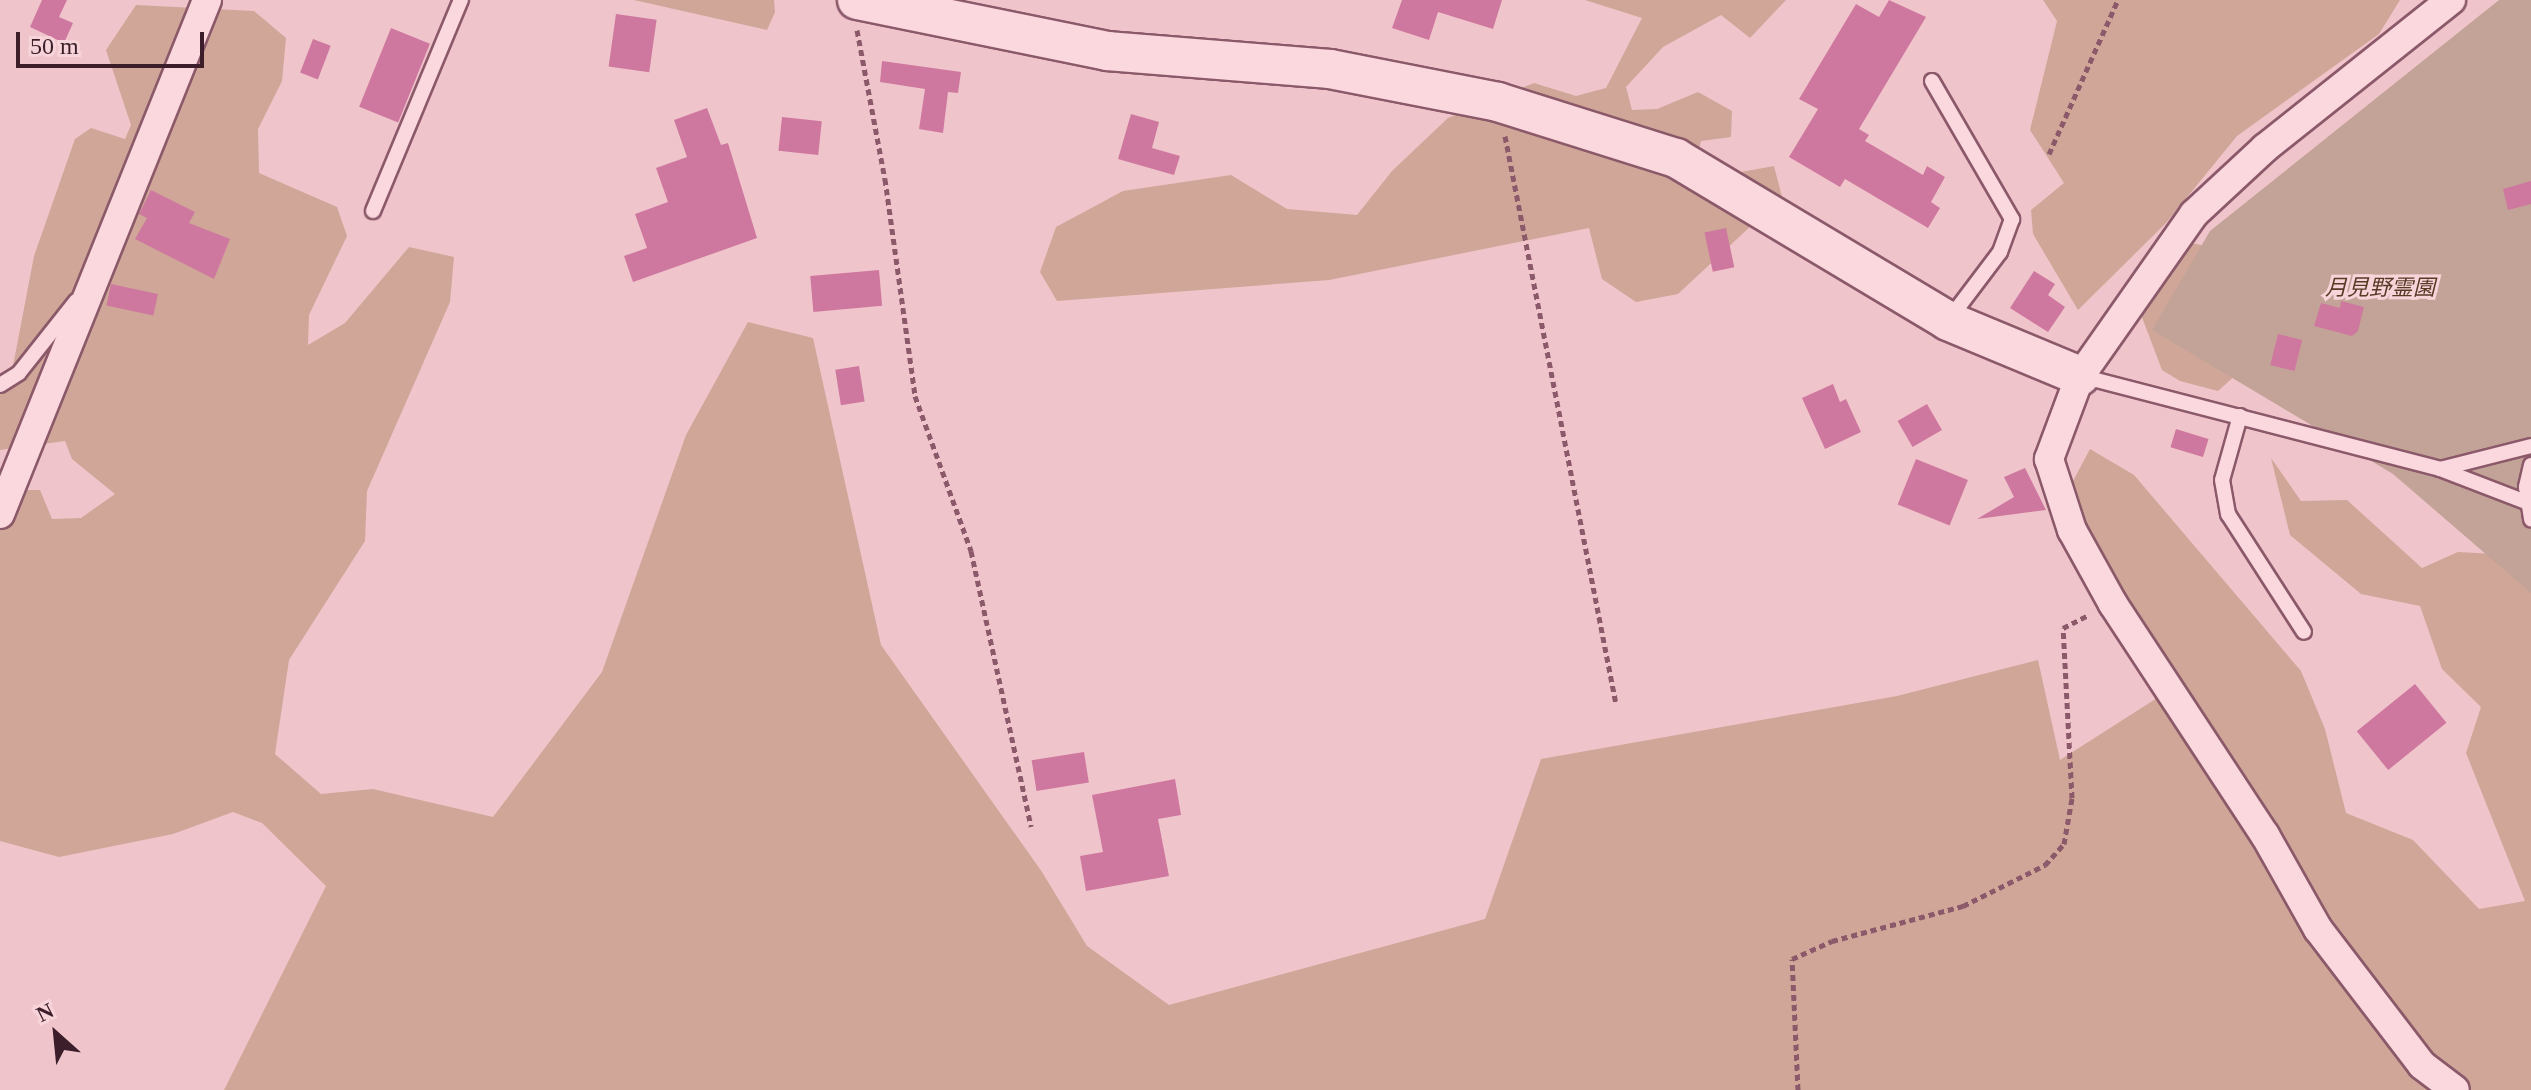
<!DOCTYPE html>
<meta charset="utf-8">
<style>
body{margin:0}
#map{position:relative;width:2531px;height:1090px;overflow:hidden;background:#f0c4cb;font-family:"Times New Roman","Noto Sans JP",serif}
div>[style]{position:absolute}
.green>*{inset:0;background:#cfa697}
.cemetery>*{inset:0;background:#c3a397}
.building>*{inset:0;background:#cf789f;transform-origin:0 0}
.path>*{height:5px;margin-top:-2.5px;transform-origin:0;background:repeating-linear-gradient(90deg,#8b596a 0 6px,transparent 0 10px)}
.roads{filter:drop-shadow(2px 0 #8b596a) drop-shadow(-2px 0 #8b596a) drop-shadow(0 2px #8b596a) drop-shadow(0 -2px #8b596a)}
.lane>*{height:14px;margin:-7px;padding:0 7px;transform-origin:7px;border-radius:7px;background:#fad8dd}
.street>*{height:28px;margin:-14px;padding:0 14px;transform-origin:14px;border-radius:14px;background:#fad8dd}
.secondary>*{height:38px;margin:-19px;padding:0 19px;transform-origin:19px;border-radius:19px;background:#fad8dd}
span{translate:-50% -50%;white-space:nowrap;text-align:center;line-height:1.15;-webkit-text-stroke:6px #f7d4d9;paint-order:stroke}
.park-label{font-size:22px;color:#583924;font-style:italic}
.north{position:absolute;left:16px;top:994px;width:80px;height:80px;-webkit-text-stroke:6px #f7d4d9;paint-order:stroke;rotate:333deg;font-size:22px;font-weight:700;line-height:32px;text-align:center;color:#3b1e29}
.north::after{content:'';display:block;margin:auto;width:28px;height:36px;background:#3b1e29;clip-path:polygon(50% 0,100% 100%,50% 72%,0 100%)}
.scale{position:absolute;left:16px;top:32px;width:188px;height:36px;box-sizing:border-box;border:4px solid #3b1e29;border-top:0;padding-left:10px;font-size:24px;line-height:28px;white-space:nowrap;color:#3b1e29;-webkit-text-stroke:6px #f7d4d9;paint-order:stroke}
</style>
<div id="map">
<div class="green">
<i style="clip-path:polygon(634px 0,774px 0,775px 12px,767px 30px)"></i>
<i style="clip-path:polygon(1585px 0,1786px 0,1750px 38px,1721px 15px,1663px 47px,1626px 87px,1632px 110px,1657px 109px,1698px 92px,1732px 111px,1731px 137px,1701px 141px,1691px 181px,1774px 166px,1782px 197px,1678px 294px,1636px 302px,1602px 279px,1589px 228px,1329px 280px,1057px 301px,1040px 272px,1056px 227px,1123px 191px,1231px 175px,1287px 209px,1357px 215px,1392px 171px,1448px 118px,1534px 83px,1576px 96px,1606px 88px,1642px 18px)"></i>
<i style="clip-path:polygon(2043px 0,2400px 0,2379px 34px,2237px 136px,2166px 223px,2078px 310px,2033px 234px,2031px 210px,2064px 183px,2030px 130px,2057px 21px)"></i>
<i style="clip-path:polygon(136px 5px,254px 11px,286px 38px,282px 81px,258px 129px,259px 173px,337px 207px,347px 236px,309px 315px,308px 345px,345px 323px,409px 247px,454px 257px,450px 302px,367px 491px,365px 541px,289px 660px,275px 754px,321px 794px,373px 789px,493px 817px,602px 672px,686px 435px,748px 322px,813px 338px,881px 645px,1042px 872px,1087px 946px,1169px 1005px,1485px 919px,1541px 759px,1897px 696px,2038px 660px,2060px 760px,2179px 684px,2077px 519px,2073px 481px,2090px 449px,2134px 475px,2301px 671px,2325px 729px,2346px 813px,2413px 840px,2479px 909px,2525px 901px,2466px 753px,2481px 707px,2442px 669px,2420px 606px,2361px 594px,2290px 535px,2271px 458px,2301px 501px,2347px 500px,2422px 568px,2458px 552px,2515px 555px,2531px 586px,2531px 1090px,224px 1090px,326px 886px,262px 823px,233px 812px,173px 834px,59px 857px,0 841px,0 490px,40px 490px,52px 519px,81px 518px,115px 494px,72px 459px,65px 441px,0 450px,0 390px,13px 366px,34px 256px,75px 139px,91px 128px,125px 139px,131px 125px,106px 50px)"></i>
<i style="clip-path:polygon(2187px 242px,2243px 254px,2250px 362px,2218px 391px,2180px 381px,2162px 370px,2140px 312px)"></i>
</div>
<div class="cemetery">
<i style="clip-path:polygon(2499px 0,2531px 0,2531px 593px,2393px 474px,2152px 330px,2210px 231px)"></i>
</div>
<div class="building">
<i style="clip-path:polygon(42px 0,67px 0,59px 17px,73px 23px,64px 43px,30px 27px)"></i>
<i style="clip-path:polygon(1402px 0,1502px 0,1493px 29px,1438px 12px,1429px 40px,1392px 28px)"></i>
<i style="clip-path:polygon(1889px 0,1926px 17px,1859px 129px,1869px 135px,1865px 141px,1923px 175px,1927px 166px,1945px 177px,1931px 202px,1940px 208px,1928px 228px,1845px 179px,1840px 187px,1789px 157px,1818px 109px,1799px 99px,1856px 4px,1879px 17px)"></i>
<i style="left:616px;top:14px;width:41px;height:53px;rotate:8deg"></i>
<i style="left:391px;top:28px;width:42px;height:85px;rotate:22deg"></i>
<i style="left:313px;top:39px;width:19px;height:36px;rotate:21deg"></i>
<i style="clip-path:polygon(882px 61px,961px 72px,958px 93px,948px 92px,943px 133px,919px 129px,925px 89px,880px 82px)"></i>
<i style="clip-path:polygon(707px 108px,721px 145px,728px 143px,757px 238px,633px 282px,624px 256px,647px 248px,635px 214px,668px 202px,656px 168px,687px 157px,674px 120px)"></i>
<i style="clip-path:polygon(1131px 114px,1159px 122px,1152px 148px,1180px 156px,1174px 175px,1118px 159px)"></i>
<i style="left:782px;top:117px;width:40px;height:34px;rotate:6deg"></i>
<i style="clip-path:polygon(2531px 181px,2531px 204px,2508px 210px,2503px 189px)"></i>
<i style="clip-path:polygon(151px 190px,195px 212px,189px 223px,230px 239px,214px 279px,135px 239px,147px 218px,139px 214px)"></i>
<i style="left:1726px;top:228px;width:40px;height:22px;rotate:78deg"></i>
<i style="left:879px;top:270px;width:36px;height:69px;rotate:85deg"></i>
<i style="clip-path:polygon(2034px 271px,2055px 284px,2048px 295px,2065px 307px,2048px 332px,2010px 308px)"></i>
<i style="left:111px;top:284px;width:48px;height:22px;rotate:12deg"></i>
<i style="clip-path:polygon(2341px 301px,2364px 307px,2358px 331px,2352px 336px,2314px 326px,2321px 303px,2340px 308px)"></i>
<i style="left:2278px;top:334px;width:25px;height:32px;rotate:14deg"></i>
<i style="left:859px;top:366px;width:36px;height:24px;rotate:81deg"></i>
<i style="clip-path:polygon(1833px 384px,1840px 402px,1846px 399px,1861px 432px,1825px 449px,1802px 398px)"></i>
<i style="left:1927px;top:404px;width:30px;height:34px;rotate:60deg"></i>
<i style="left:2176px;top:429px;width:34px;height:19px;rotate:17deg"></i>
<i style="left:1916px;top:459px;width:56px;height:49px;rotate:22deg"></i>
<i style="clip-path:polygon(2025px 468px,2046px 510px,1977px 519px,2014px 497px,2004px 477px)"></i>
<i style="left:2415px;top:684px;width:50px;height:75px;rotate:51deg"></i>
<i style="left:1084px;top:752px;width:31px;height:53px;rotate:81deg"></i>
<i style="clip-path:polygon(1175px 779px,1181px 815px,1158px 819px,1169px 876px,1086px 891px,1080px 856px,1103px 852px,1092px 795px)"></i>
</div>
<div class="path">
<i style="left:857px;top:30px;width:152px;rotate:79.4deg"></i>
<i style="left:885px;top:179px;width:219px;rotate:82.1deg"></i>
<i style="left:915px;top:396px;width:165px;rotate:70.1deg"></i>
<i style="left:971px;top:551px;width:282px;rotate:77.7deg"></i>
<i style="left:1505px;top:136px;width:579px;rotate:78.94deg"></i>
<i style="left:2049px;top:154px;width:169px;rotate:-65.9deg"></i>
<i style="left:1798px;top:1090px;width:131px;rotate:-92.6deg"></i>
<i style="left:1792px;top:959px;width:44px;rotate:-24.2deg"></i>
<i style="left:1832px;top:941px;width:136px;rotate:-15deg"></i>
<i style="left:1963px;top:906px;width:92px;rotate:-26.6deg"></i>
<i style="left:2045px;top:865px;width:28px;rotate:-48deg"></i>
<i style="left:2064px;top:844px;width:47px;rotate:-80.1deg"></i>
<i style="left:2072px;top:798px;width:170px;rotate:-93deg"></i>
<i style="left:2063px;top:628px;width:30px;rotate:-27deg"></i>
</div>
<div class="roads">
<div class="lane">
<i style="left:1932px;top:81px;width:160px;rotate:59.9deg"></i>
<i style="left:2012px;top:219px;width:35px;rotate:110deg"></i>
<i style="left:2000px;top:252px;width:83px;rotate:127.1deg"></i>
<i style="left:373px;top:211px;width:229px;rotate:-67.4deg"></i>
<i style="left:2081px;top:376px;width:371px;rotate:14.5deg"></i>
<i style="left:2440px;top:469px;width:92px;rotate:21deg"></i>
<i style="left:0;top:385px;width:22px;rotate:-32deg"></i>
<i style="left:19px;top:373px;width:92px;rotate:-51.6deg"></i>
<i style="left:2240px;top:416px;width:66px;rotate:105.7deg"></i>
<i style="left:2222px;top:480px;width:35px;rotate:80deg"></i>
<i style="left:2228px;top:514px;width:140px;rotate:57.2deg"></i>
<i style="left:2531px;top:465px;width:23px;rotate:103deg"></i>
<i style="left:2526px;top:487px;width:33px;rotate:81deg"></i>
<i style="left:2440px;top:469px;width:94px;rotate:-14.2deg"></i>
</div>
<div class="street">
<i style="left:2451px;top:0;width:238px;rotate:141.5deg"></i>
<i style="left:2265px;top:148px;width:97px;rotate:137.1deg"></i>
<i style="left:2194px;top:214px;width:198px;rotate:125.1deg"></i>
<i style="left:2080px;top:376px;width:89px;rotate:110.5deg"></i>
<i style="left:2049px;top:459px;width:75px;rotate:72.1deg"></i>
<i style="left:2072px;top:530px;width:85px;rotate:61deg"></i>
<i style="left:2113px;top:604px;width:277px;rotate:56.7deg"></i>
<i style="left:2265px;top:835px;width:108px;rotate:60.6deg"></i>
<i style="left:2318px;top:929px;width:171px;rotate:52.6deg"></i>
<i style="left:2422px;top:1065px;width:41px;rotate:37.1deg"></i>
<i style="left:0;top:514px;width:554px;rotate:-68.06deg"></i>
</div>
<div class="secondary">
<i style="left:857px;top:0;width:255px;rotate:11.5deg"></i>
<i style="left:1107px;top:51px;width:224px;rotate:4.6deg"></i>
<i style="left:1330px;top:69px;width:171px;rotate:11.1deg"></i>
<i style="left:1498px;top:102px;width:187px;rotate:17.5deg"></i>
<i style="left:1676px;top:158px;width:317px;rotate:30.9deg"></i>
<i style="left:1948px;top:321px;width:143px;rotate:22.6deg"></i>
</div>
</div>
<div class="park-label">
<span style="left:2380px;top:288px">月見野霊園</span>
</div>
<div class="north">N</div>
<div class="scale">50 m</div>
</div>
